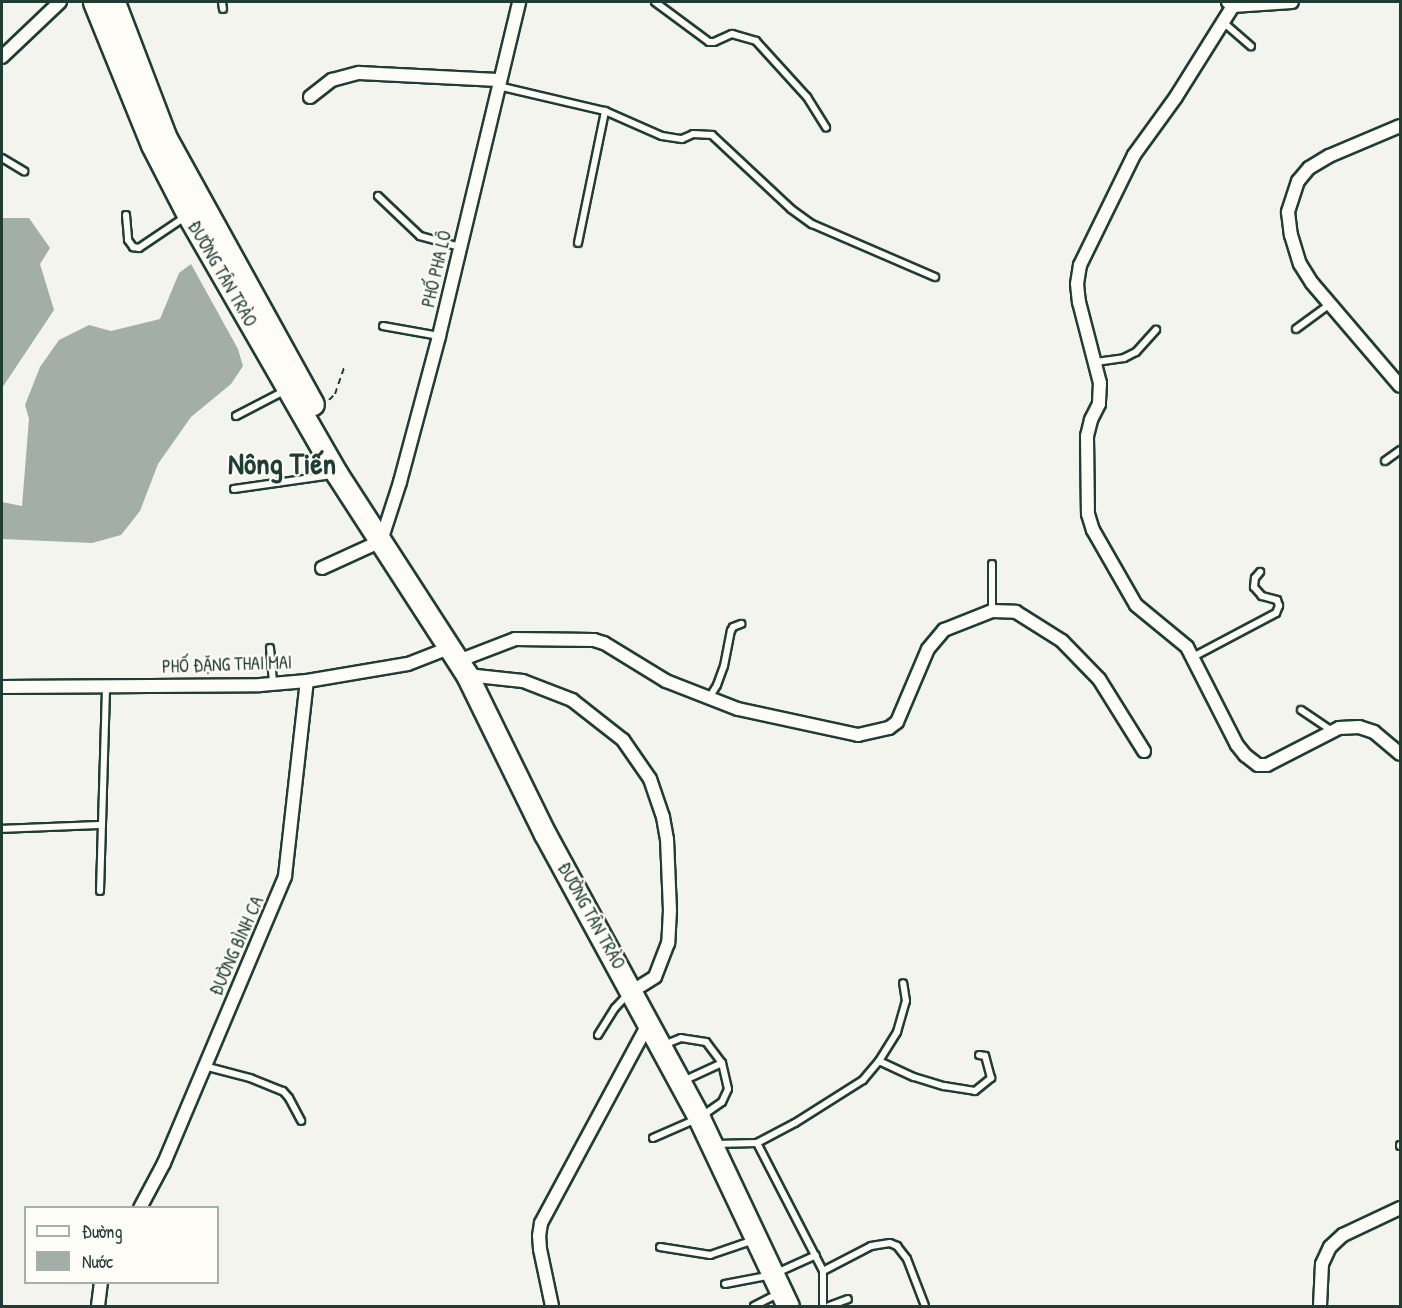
<!DOCTYPE html>
<meta charset="utf-8">
<style>
body{margin:0}
#map{position:relative;width:1402px;height:1308px;overflow:hidden;background:#f4f4ef;font-family:"Patrick Hand",sans-serif}
div>[style]{position:absolute}
.water>*{inset:0;background:#a3aea7}
.path>*{height:2px;margin-top:-1px;transform-origin:0;background:repeating-linear-gradient(90deg,#1f3d34 0 6px,transparent 0 10.5px)}
.roads{filter:drop-shadow(2px 0 #1f3d34) drop-shadow(-2px 0 #1f3d34) drop-shadow(0 2px #1f3d34) drop-shadow(0 -2px #1f3d34)}
.lane>*{height:6px;margin:-3px;padding:0 3px;transform-origin:3px;border-radius:3px;background:#fdfcf7}
.street>*{height:12px;margin:-6px;padding:0 6px;transform-origin:6px;border-radius:6px;background:#fdfcf7}
.highway>*{height:21px;margin:-10.5px;padding:0 10.5px;transform-origin:10.5px;border-radius:10.5px;background:#fdfcf7}
span{translate:-50% -50%;white-space:nowrap;text-align:center;line-height:1.15;-webkit-text-stroke:4.5px #fdfcf7;paint-order:stroke}
.street-label{font-size:18px;color:#1f3d34}
.town-label{font-size:30px;color:#1f3d34;font-weight:700}
.frame{position:absolute;inset:0;border:3px solid #1f3d34;pointer-events:none}
.legend{position:absolute;left:24px;top:1206px;width:195px;height:78px;box-sizing:border-box;background:#fdfcf7;border:2px solid #a4b0a9;margin:0;padding:8px 10px;list-style:none;font-size:18px;color:#1f3d34}
.legend li{display:flex;align-items:center;gap:12px;height:30px}
.legend b{width:30px;border:2px solid #a4b0a9}
</style>
<div id="map">
<div class="water">
<i style="clip-path:polygon(2px 218px,29px 218px,50px 248px,40px 264px,54px 310px,2px 388px)"></i>
<i style="clip-path:polygon(191px 264px,238px 349px,243px 366px,231px 384px,191px 417px,158px 464px,140px 511px,121px 535px,92px 543px,2px 539px,2px 502px,22px 506px,29px 419px,25px 405px,40px 367px,59px 340px,89px 325px,111px 331px,160px 319px,179px 273px)"></i>
</div>
<div class="path">
<i style="left:329px;top:400px;width:8px;rotate:-45deg"></i>
<i style="left:335px;top:394px;width:28px;rotate:-71deg"></i>
</div>
<div class="roads">
<div class="lane">
<i style="left:222px;top:2px;width:7px;rotate:82deg"></i>
<i style="left:655px;top:2px;width:67px;rotate:36.5deg"></i>
<i style="left:709px;top:42px;width:5px"></i>
<i style="left:714px;top:42px;width:20px;rotate:-24deg"></i>
<i style="left:732px;top:34px;width:25px;rotate:16deg"></i>
<i style="left:756px;top:41px;width:76px;rotate:47.7deg"></i>
<i style="left:807px;top:97px;width:36px;rotate:58deg"></i>
<i style="left:1223px;top:22px;width:37px;rotate:41deg"></i>
<i style="left:498px;top:86px;width:110px;rotate:13.2deg"></i>
<i style="left:605px;top:111px;width:62px;rotate:23.7deg"></i>
<i style="left:662px;top:136px;width:20px;rotate:9deg"></i>
<i style="left:682px;top:139px;width:12px;rotate:-24deg"></i>
<i style="left:693px;top:134px;width:19px;rotate:3deg"></i>
<i style="left:712px;top:135px;width:108px;rotate:43.1deg"></i>
<i style="left:791px;top:209px;width:26px;rotate:36deg"></i>
<i style="left:812px;top:224px;width:134px;rotate:23.3deg"></i>
<i style="left:2px;top:158px;width:26px;rotate:31deg"></i>
<i style="left:378px;top:196px;width:58px;rotate:43.6deg"></i>
<i style="left:420px;top:236px;width:41px;rotate:15.4deg"></i>
<i style="left:126px;top:215px;width:25px;rotate:85deg"></i>
<i style="left:128px;top:240px;width:9px;rotate:54deg"></i>
<i style="left:133px;top:247px;width:6px;rotate:9deg"></i>
<i style="left:139px;top:248px;width:55px;rotate:-34deg"></i>
<i style="left:578px;top:243px;width:135px;rotate:-78.4deg"></i>
<i style="left:383px;top:326px;width:57px;rotate:10.1deg"></i>
<i style="left:1296px;top:329px;width:42px;rotate:-36.3deg"></i>
<i style="left:1096px;top:362px;width:28px;rotate:-8deg"></i>
<i style="left:1124px;top:358px;width:13px;rotate:-27deg"></i>
<i style="left:1136px;top:352px;width:30px;rotate:-48deg"></i>
<i style="left:236px;top:416px;width:54px;rotate:-27.5deg"></i>
<i style="left:1385px;top:461px;width:19px;rotate:-36deg"></i>
<i style="left:234px;top:489px;width:99px;rotate:-8.1deg"></i>
<i style="left:992px;top:564px;width:47px;rotate:90deg"></i>
<i style="left:270px;top:648px;width:36px;rotate:85deg"></i>
<i style="left:1193px;top:657px;width:94px;rotate:-27.9deg"></i>
<i style="left:1276px;top:613px;width:8px;rotate:-67deg"></i>
<i style="left:1279px;top:606px;width:6px;rotate:-108deg"></i>
<i style="left:1277px;top:600px;width:16px;rotate:-165deg"></i>
<i style="left:1262px;top:596px;width:12px;rotate:-132deg"></i>
<i style="left:1254px;top:587px;width:9px;rotate:-84deg"></i>
<i style="left:1255px;top:578px;width:8px;rotate:-50deg"></i>
<i style="left:709px;top:698px;width:15px;rotate:-58deg"></i>
<i style="left:717px;top:685px;width:20px;rotate:-70deg"></i>
<i style="left:724px;top:666px;width:36px;rotate:-79deg"></i>
<i style="left:731px;top:631px;width:4px;rotate:-63deg"></i>
<i style="left:733px;top:627px;width:9px;rotate:-21deg"></i>
<i style="left:1301px;top:710px;width:37px;rotate:34deg"></i>
<i style="left:2px;top:829px;width:100px;rotate:-2.3deg"></i>
<i style="left:100px;top:891px;width:205px;rotate:-88.3deg"></i>
<i style="left:598px;top:1035px;width:32px;rotate:-58deg"></i>
<i style="left:615px;top:1008px;width:19px;rotate:-47deg"></i>
<i style="left:879px;top:1061px;width:38px;rotate:25deg"></i>
<i style="left:914px;top:1077px;width:31px;rotate:17deg"></i>
<i style="left:944px;top:1086px;width:31px;rotate:9deg"></i>
<i style="left:975px;top:1091px;width:21px;rotate:-39deg"></i>
<i style="left:991px;top:1078px;width:23px;rotate:-105deg"></i>
<i style="left:985px;top:1056px;width:6px;rotate:-171deg"></i>
<i style="left:204px;top:1066px;width:48px;rotate:14.6deg"></i>
<i style="left:250px;top:1078px;width:35px;rotate:22deg"></i>
<i style="left:283px;top:1091px;width:9px;rotate:49deg"></i>
<i style="left:289px;top:1098px;width:26px;rotate:62deg"></i>
<i style="left:683px;top:1081px;width:43px;rotate:-24.8deg"></i>
<i style="left:653px;top:1138px;width:50px;rotate:-23.5deg"></i>
<i style="left:699px;top:1118px;width:28px;rotate:-35deg"></i>
<i style="left:722px;top:1102px;width:14px;rotate:-65deg"></i>
<i style="left:728px;top:1089px;width:27px;rotate:-103deg"></i>
<i style="left:722px;top:1063px;width:26px;rotate:-127deg"></i>
<i style="left:706px;top:1042px;width:25px;rotate:-171deg"></i>
<i style="left:681px;top:1038px;width:18px;rotate:158deg"></i>
<i style="left:757px;top:1143px;width:43px;rotate:-27.8deg"></i>
<i style="left:795px;top:1123px;width:80px;rotate:-32.3deg"></i>
<i style="left:863px;top:1080px;width:25px;rotate:-50deg"></i>
<i style="left:879px;top:1061px;width:34px;rotate:-58deg"></i>
<i style="left:897px;top:1032px;width:32px;rotate:-74deg"></i>
<i style="left:906px;top:1001px;width:18px;rotate:-99deg"></i>
<i style="left:716px;top:1144px;width:41px;rotate:-1.4deg"></i>
<i style="left:757px;top:1143px;width:144px;rotate:62.7deg"></i>
<i style="left:823px;top:1271px;width:35px;rotate:90deg"></i>
<i style="left:1400px;top:1145px;width:1px;rotate:90deg"></i>
<i style="left:660px;top:1247px;width:51px;rotate:9.1deg"></i>
<i style="left:710px;top:1255px;width:43px;rotate:-18.9deg"></i>
<i style="left:823px;top:1271px;width:54px;rotate:-27.5deg"></i>
<i style="left:871px;top:1246px;width:19px;rotate:-9deg"></i>
<i style="left:890px;top:1243px;width:8px;rotate:23deg"></i>
<i style="left:897px;top:1246px;width:16px;rotate:52deg"></i>
<i style="left:907px;top:1259px;width:50px;rotate:69deg"></i>
<i style="left:725px;top:1284px;width:48px;rotate:-10.8deg"></i>
<i style="left:772px;top:1275px;width:48px;rotate:-24.4deg"></i>
<i style="left:754px;top:1306px;width:27px;rotate:-27deg"></i>
<i style="left:829px;top:1306px;width:20px;rotate:-20deg"></i>
</div>
<div class="street">
<i style="left:1228px;top:2px;width:6px;rotate:39deg"></i>
<i style="left:1233px;top:6px;width:59px;rotate:-3.9deg"></i>
<i style="left:1233px;top:6px;width:107px;rotate:122.1deg"></i>
<i style="left:1176px;top:97px;width:72px;rotate:125.9deg"></i>
<i style="left:1134px;top:155px;width:123px;rotate:116.1deg"></i>
<i style="left:1080px;top:265px;width:19px;rotate:99deg"></i>
<i style="left:1077px;top:284px;width:18px;rotate:84deg"></i>
<i style="left:1079px;top:302px;width:84px;rotate:75.5deg"></i>
<i style="left:1100px;top:383px;width:21px;rotate:93deg"></i>
<i style="left:1099px;top:404px;width:18px;rotate:117deg"></i>
<i style="left:1091px;top:420px;width:16px;rotate:104deg"></i>
<i style="left:1087px;top:436px;width:78px;rotate:89.3deg"></i>
<i style="left:1088px;top:514px;width:17px;rotate:73deg"></i>
<i style="left:1093px;top:530px;width:86px;rotate:60.2deg"></i>
<i style="left:1136px;top:605px;width:66px;rotate:39.5deg"></i>
<i style="left:1187px;top:647px;width:110px;rotate:63deg"></i>
<i style="left:1237px;top:745px;width:13px;rotate:51deg"></i>
<i style="left:1245px;top:755px;width:16px;rotate:38deg"></i>
<i style="left:1258px;top:765px;width:9px"></i>
<i style="left:1267px;top:765px;width:81px;rotate:-27.2deg"></i>
<i style="left:1339px;top:728px;width:20px;rotate:-3deg"></i>
<i style="left:1359px;top:727px;width:16px;rotate:18deg"></i>
<i style="left:1374px;top:732px;width:34px;rotate:40deg"></i>
<i style="left:2px;top:57px;width:80px;rotate:-43.5deg"></i>
<i style="left:310px;top:97px;width:28px;rotate:-38deg"></i>
<i style="left:332px;top:80px;width:28px;rotate:-15deg"></i>
<i style="left:359px;top:73px;width:139px;rotate:2.9deg"></i>
<i style="left:1400px;top:126px;width:77px;rotate:157.1deg"></i>
<i style="left:1329px;top:156px;width:23px;rotate:149deg"></i>
<i style="left:1309px;top:168px;width:17px;rotate:130deg"></i>
<i style="left:1298px;top:181px;width:33px;rotate:108deg"></i>
<i style="left:1288px;top:212px;width:23px;rotate:83deg"></i>
<i style="left:1291px;top:235px;width:30px;rotate:73deg"></i>
<i style="left:1300px;top:264px;width:22px;rotate:58deg"></i>
<i style="left:1312px;top:283px;width:135px;rotate:49.5deg"></i>
<i style="left:322px;top:568px;width:65px;rotate:-24.6deg"></i>
<i style="left:381px;top:541px;width:62px;rotate:-72.1deg"></i>
<i style="left:400px;top:482px;width:151px;rotate:-75deg"></i>
<i style="left:439px;top:336px;width:343px;rotate:-76.5deg"></i>
<i style="left:458px;top:661px;width:61px;rotate:-21.1deg"></i>
<i style="left:515px;top:639px;width:79px;rotate:0.7deg"></i>
<i style="left:594px;top:640px;width:10px;rotate:17deg"></i>
<i style="left:604px;top:643px;width:73px;rotate:31.5deg"></i>
<i style="left:666px;top:681px;width:77px;rotate:21.3deg"></i>
<i style="left:738px;top:709px;width:123px;rotate:12.2deg"></i>
<i style="left:858px;top:735px;width:32px;rotate:-13deg"></i>
<i style="left:889px;top:728px;width:10px;rotate:-37deg"></i>
<i style="left:897px;top:722px;width:79px;rotate:-67deg"></i>
<i style="left:928px;top:649px;width:25px;rotate:-50deg"></i>
<i style="left:944px;top:630px;width:52px;rotate:-21.6deg"></i>
<i style="left:992px;top:611px;width:24px;rotate:2deg"></i>
<i style="left:1016px;top:612px;width:54px;rotate:32.2deg"></i>
<i style="left:1062px;top:641px;width:53px;rotate:45.8deg"></i>
<i style="left:1099px;top:679px;width:85px;rotate:58deg"></i>
<i style="left:467px;top:675px;width:56px;rotate:6.1deg"></i>
<i style="left:523px;top:681px;width:53px;rotate:21.2deg"></i>
<i style="left:572px;top:700px;width:65px;rotate:38.1deg"></i>
<i style="left:623px;top:740px;width:47px;rotate:55.3deg"></i>
<i style="left:650px;top:779px;width:40px;rotate:71.1deg"></i>
<i style="left:663px;top:817px;width:22px;rotate:80deg"></i>
<i style="left:667px;top:839px;width:71px;rotate:87.6deg"></i>
<i style="left:670px;top:910px;width:33px;rotate:93deg"></i>
<i style="left:668px;top:943px;width:36px;rotate:111deg"></i>
<i style="left:655px;top:977px;width:26px;rotate:148deg"></i>
<i style="left:2px;top:687px;width:258px;rotate:-0.4deg"></i>
<i style="left:260px;top:685px;width:47px;rotate:-4.9deg"></i>
<i style="left:307px;top:681px;width:102px;rotate:-9.6deg"></i>
<i style="left:408px;top:664px;width:44px;rotate:-21.3deg"></i>
<i style="left:140px;top:1208px;width:51px;rotate:-61.9deg"></i>
<i style="left:164px;top:1163px;width:311px;rotate:-67.1deg"></i>
<i style="left:285px;top:876px;width:196px;rotate:-83.6deg"></i>
<i style="left:98px;top:1306px;width:24px;rotate:-83deg"></i>
<i style="left:552px;top:1306px;width:58px;rotate:-101.9deg"></i>
<i style="left:540px;top:1249px;width:13px;rotate:-94deg"></i>
<i style="left:539px;top:1236px;width:13px;rotate:-81deg"></i>
<i style="left:541px;top:1223px;width:226px;rotate:-61.7deg"></i>
<i style="left:1320px;top:1306px;width:42px;rotate:-87.3deg"></i>
<i style="left:1322px;top:1264px;width:19px;rotate:-65deg"></i>
<i style="left:1330px;top:1247px;width:18px;rotate:-43deg"></i>
<i style="left:1343px;top:1235px;width:63px;rotate:-25.3deg"></i>
</div>
<div class="highway">
<i style="left:94px;top:2px;width:154px;rotate:67.9deg"></i>
<i style="left:152px;top:145px;width:79px;rotate:62.8deg"></i>
<i style="left:188px;top:215px;width:299px;rotate:60.1deg"></i>
<i style="left:337px;top:474px;width:239px;rotate:57.1deg"></i>
<i style="left:467px;top:675px;width:177px;rotate:63.9deg"></i>
<i style="left:545px;top:834px;width:323px;rotate:61.5deg"></i>
<i style="left:699px;top:1118px;width:208px;rotate:64.7deg"></i>
<i style="left:114px;top:2px;width:146px;rotate:69.1deg"></i>
<i style="left:166px;top:138px;width:304px;rotate:61.1deg"></i>
</div>
</div>
<div class="street-label">
<span style="left:437px;top:269px;rotate:-77deg">PHỐ PHA LÔ</span>
<span style="left:222px;top:274px;rotate:60deg">ĐƯỜNG TÂN TRÀO</span>
<span style="left:227px;top:665px;rotate:-2deg">PHỐ ĐẶNG THAI MAI</span>
<span style="left:591px;top:916px;rotate:61deg">ĐƯỜNG TÂN TRÀO</span>
<span style="left:237px;top:946px;rotate:-66deg">ĐƯỜNG BÌNH CA</span>
</div>
<div class="town-label">
<span style="left:282px;top:463px">Nông Tiến</span>
</div>
<div class="frame"></div>
<ul class="legend">
<li><b style="height:8px;background:#fdfcf7"></b>Đường</li>
<li><b style="height:16px;background:#a3aea7"></b>Nước</li>
</ul>
</div>
